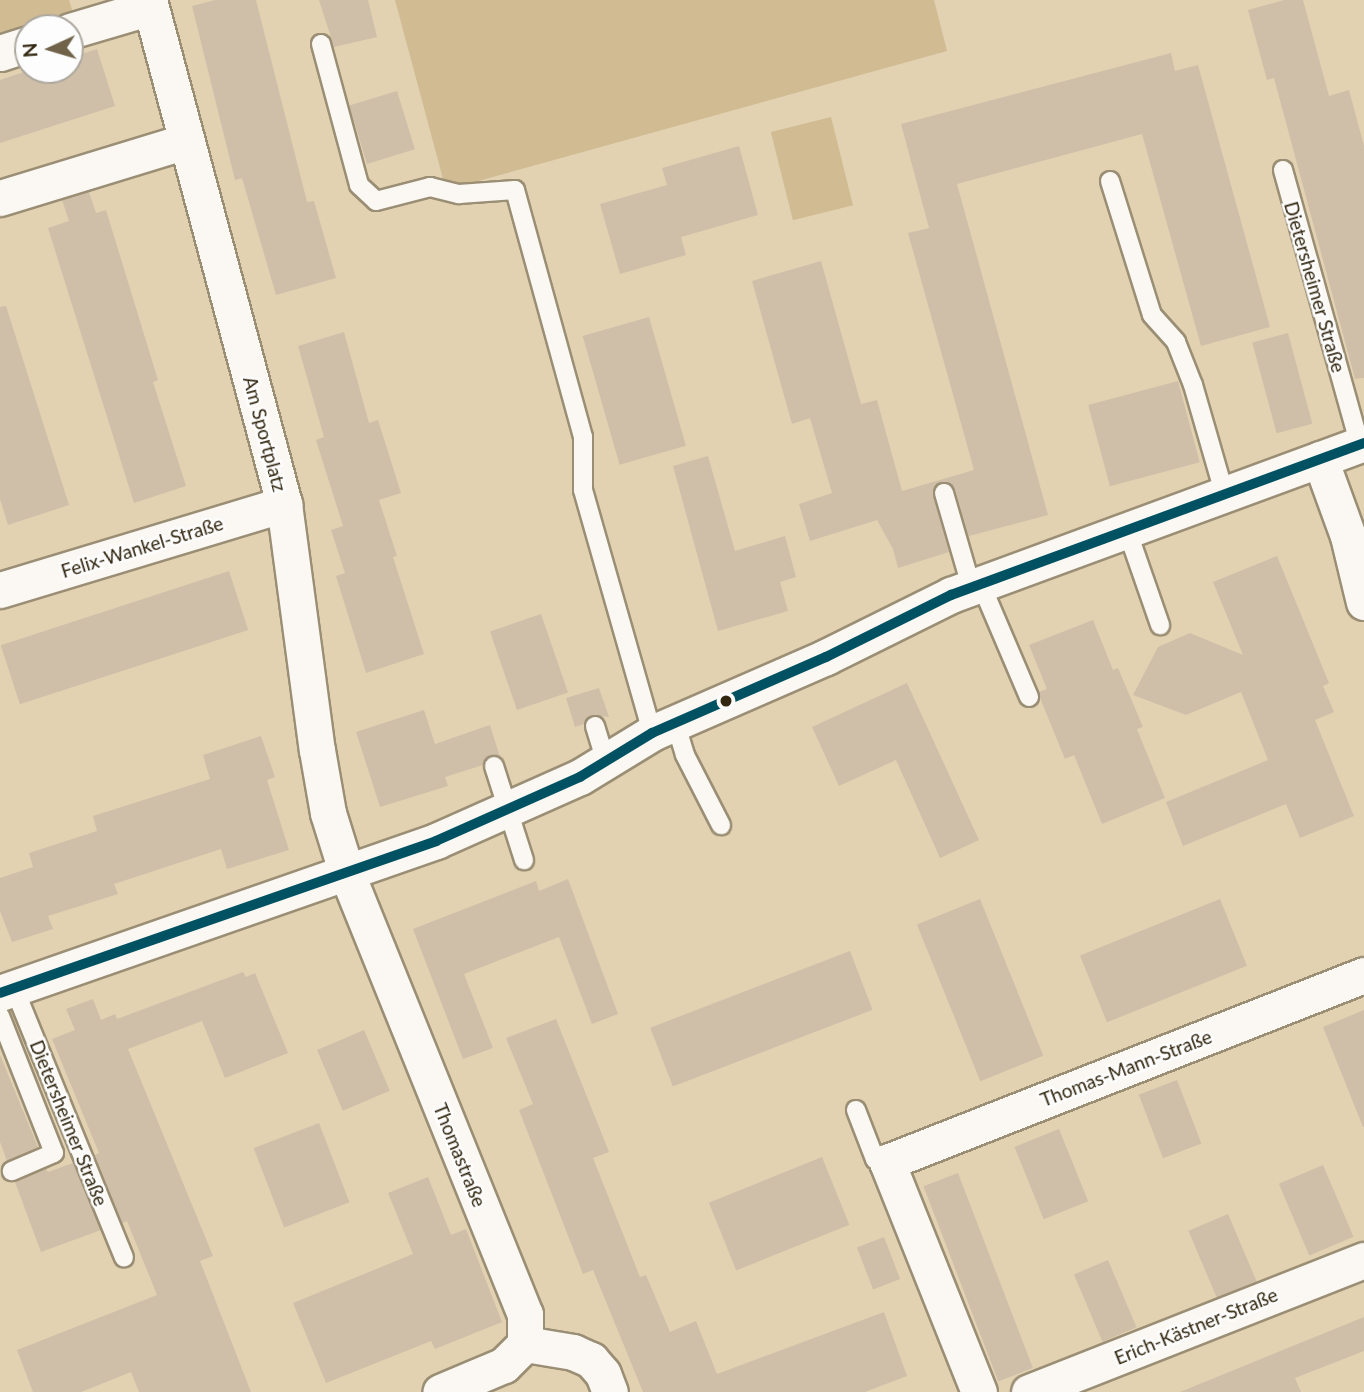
<!DOCTYPE html>
<meta charset="utf-8">
<style>
body{margin:0}
#map{position:relative;width:1364px;height:1392px;overflow:hidden;background:#e2d2b2;font-family:Lato,sans-serif}
div>[style]{position:absolute}
.green>*{inset:0;background:#d0bb92;transform-origin:0 0}
.building>*{inset:0;background:#cfbfa8;transform-origin:0 0}
.roads{filter:drop-shadow(2px 0 #9a8e74) drop-shadow(-2px 0 #9a8e74) drop-shadow(0 2px #9a8e74) drop-shadow(0 -2px #9a8e74)}
.lane>*{height:18px;margin:-9px;padding:0 9px;transform-origin:9px;border-radius:9px;background:#fbf8f3}
.street>*{height:35px;margin:-17.5px;padding:0 17.5px;transform-origin:17.5px;border-radius:17.5px;background:#fbf8f3}
.bus-1>*{height:10px;margin:-5px;padding:0 5px;transform-origin:5px;border-radius:5px;background:#005262}
.dots>*{width:19px;height:19px;translate:-50% -50%;box-sizing:border-box;border:4px solid #fdfdfd;border-radius:50%}
span{translate:-50% -50%;white-space:nowrap;text-align:center;line-height:1.15;-webkit-text-stroke:5px #fdfdfd;paint-order:stroke}
.street-label{font-size:19px;color:#322710}
.north{position:absolute;left:14px;top:14px;width:70px;height:70px;box-sizing:border-box;background:#fdfdfd;border:2px solid #aca79e;border-radius:50%;rotate:266deg;font-size:19px;font-weight:700;line-height:28px;text-align:center;color:#322710}
.north::after{content:'';display:block;margin:auto;width:24px;height:32px;background:#706349;clip-path:polygon(50% 0,100% 100%,50% 72%,0 100%)}
</style>
<div id="map">
<div class="green">
<i style="clip-path:polygon(0 0,69px 0,73px 13px,0 36px)"></i>
<i style="clip-path:polygon(395px 0,934px 0,947px 51px,446px 190px)"></i>
<i style="left:831px;top:117px;width:91px;height:62px;rotate:76deg"></i>
</div>
<div class="building">
<i style="clip-path:polygon(215px 0,256px 0,307px 202px,314px 201px,336px 278px,276px 295px,242px 178px,235px 180px,192px 6px)"></i>
<i style="clip-path:polygon(319px 0,368px 0,377px 37px,334px 47px)"></i>
<i style="clip-path:polygon(1284px 0,1303px 0,1329px 96px,1349px 90px,1364px 146px,1364px 378px,1355px 379px,1274px 78px,1267px 80px,1248px 10px)"></i>
<i style="clip-path:polygon(97px 49px,115px 106px,0 143px,0 80px,30px 70px,70px 70px,70px 58px)"></i>
<i style="clip-path:polygon(1171px 53px,1175px 71px,1198px 65px,1270px 327px,1201px 346px,1142px 134px,957px 184px,1048px 515px,969px 536px,971px 546px,955px 489px,947px 482px,942px 482px,935px 486px,933px 495px,949px 552px,898px 568px,893px 549px,877px 520px,810px 541px,799px 504px,832px 493px,810px 418px,792px 424px,752px 281px,821px 261px,861px 404px,877px 400px,902px 491px,974px 470px,908px 233px,929px 228px,901px 124px)"></i>
<i style="left:397px;top:91px;width:61px;height:50px;rotate:73deg"></i>
<i style="clip-path:polygon(739px 146px,758px 215px,681px 237px,686px 255px,620px 274px,600px 204px,667px 185px,662px 168px)"></i>
<i style="clip-path:polygon(89px 192px,96px 213px,106px 210px,158px 380px,153px 382px,186px 486px,134px 503px,48px 228px,69px 221px,62px 200px)"></i>
<i style="clip-path:polygon(6px 306px,69px 505px,8px 525px,0 499px,0 307px)"></i>
<i style="left:649px;top:317px;width:134px;height:69px;rotate:74deg"></i>
<i style="clip-path:polygon(344px 332px,369px 423px,378px 420px,401px 493px,379px 500px,397px 556px,393px 557px,424px 654px,366px 673px,336px 576px,345px 573px,331px 530px,343px 526px,316px 440px,324px 437px,298px 346px)"></i>
<i style="left:1288px;top:333px;width:94px;height:37px;rotate:75deg"></i>
<i style="left:1178px;top:381px;width:84px;height:93px;rotate:75deg"></i>
<i style="clip-path:polygon(708px 456px,735px 551px,785px 536px,796px 577px,780px 582px,788px 611px,718px 631px,673px 466px)"></i>
<i style="clip-path:polygon(1277px 556px,1329px 683px,1323px 686px,1334px 712px,1315px 720px,1354px 816px,1300px 838px,1286px 804px,1183px 846px,1166px 802px,1268px 760px,1241px 692px,1186px 715px,1133px 695px,1158px 647px,1190px 633px,1243px 655px,1213px 582px)"></i>
<i style="left:229px;top:571px;width:62px;height:240px;rotate:72deg"></i>
<i style="left:541px;top:614px;width:83px;height:54px;rotate:71deg"></i>
<i style="clip-path:polygon(1093px 620px,1113px 670px,1118px 668px,1143px 727px,1137px 729px,1165px 798px,1102px 824px,1074px 755px,1065px 759px,1040px 698px,1039px 692px,1047px 689px,1029px 645px)"></i>
<i style="clip-path:polygon(907px 683px,979px 840px,940px 858px,896px 760px,839px 786px,812px 727px)"></i>
<i style="clip-path:polygon(599px 688px,609px 717px,591px 715px,584px 724px,575px 727px,566px 698px)"></i>
<i style="clip-path:polygon(424px 710px,435px 744px,490px 725px,500px 757px,490px 755px,483px 765px,445px 777px,448px 786px,380px 807px,356px 732px)"></i>
<i style="clip-path:polygon(261px 736px,275px 777px,267px 780px,289px 850px,227px 869px,221px 849px,114px 884px,118px 894px,48px 916px,53px 929px,12px 942px,0 911px,0 878px,33px 867px,29px 853px,97px 831px,93px 816px,210px 779px,203px 755px)"></i>
<i style="clip-path:polygon(568px 879px,618px 1014px,592px 1024px,559px 937px,464px 974px,493px 1048px,463px 1059px,413px 929px,536px 881px,539px 891px)"></i>
<i style="left:980px;top:899px;width:169px;height:68px;rotate:68deg"></i>
<i style="left:1220px;top:899px;width:72px;height:151px;rotate:68deg"></i>
<i style="left:850px;top:951px;width:63px;height:214px;rotate:69deg"></i>
<i style="clip-path:polygon(243px 972px,246px 977px,255px 973px,288px 1053px,225px 1078px,202px 1021px,128px 1049px,213px 1256px,200px 1261px,251px 1392px,139px 1392px,131px 1372px,81px 1392px,33px 1392px,17px 1350px,157px 1295px,127px 1221px,122px 1223px,95px 1155px,99px 1153px,52px 1039px,75px 1030px,66px 1009px,93px 999px,101px 1020px,115px 1014px,117px 1019px)"></i>
<i style="clip-path:polygon(1364px 1010px,1364px 1127px,1363px 1127px,1323px 1027px)"></i>
<i style="clip-path:polygon(556px 1019px,609px 1152px,593px 1158px,640px 1277px,646px 1275px,670px 1332px,696px 1321px,717px 1374px,884px 1312px,907px 1376px,865px 1392px,643px 1392px,593px 1270px,583px 1274px,519px 1110px,533px 1104px,506px 1038px)"></i>
<i style="left:364px;top:1030px;width:66px;height:51px;rotate:67deg"></i>
<i style="clip-path:polygon(0 1055px,38px 1147px,7px 1161px,0 1142px)"></i>
<i style="left:1177px;top:1080px;width:68px;height:41px;rotate:69deg"></i>
<i style="left:319px;top:1123px;width:85px;height:70px;rotate:69deg"></i>
<i style="left:1059px;top:1129px;width:78px;height:48px;rotate:68deg"></i>
<i style="left:822px;top:1157px;width:73px;height:122px;rotate:68deg"></i>
<i style="clip-path:polygon(73px 1163px,101px 1230px,41px 1252px,15px 1182px,46px 1169px,48px 1172px)"></i>
<i style="left:1323px;top:1165px;width:78px;height:48px;rotate:67deg"></i>
<i style="left:958px;top:1173px;width:209px;height:37px;rotate:69deg"></i>
<i style="clip-path:polygon(428px 1177px,451px 1235px,466px 1229px,502px 1322px,435px 1349px,431px 1341px,326px 1383px,293px 1303px,413px 1254px,388px 1193px)"></i>
<i style="left:1228px;top:1214px;width:73px;height:43px;rotate:67deg"></i>
<i style="left:884px;top:1237px;width:45px;height:29px;rotate:69deg"></i>
<i style="left:1108px;top:1260px;width:73px;height:37px;rotate:67deg"></i>
<i style="clip-path:polygon(1364px 1317px,1364px 1351px,1295px 1378px,1301px 1392px,1180px 1392px)"></i>
</div>
<div class="roads">
<div class="lane">
<i style="left:321px;top:44px;width:146px;rotate:74.9deg"></i>
<i style="left:359px;top:185px;width:23px;rotate:43deg"></i>
<i style="left:376px;top:201px;width:56px;rotate:-14.5deg"></i>
<i style="left:430px;top:187px;width:30px;rotate:14deg"></i>
<i style="left:459px;top:194px;width:56px;rotate:-4.1deg"></i>
<i style="left:515px;top:190px;width:256px;rotate:74.6deg"></i>
<i style="left:583px;top:437px;width:53px;rotate:90deg"></i>
<i style="left:583px;top:490px;width:253px;rotate:74.1deg"></i>
<i style="left:1283px;top:170px;width:286px;rotate:74.4deg"></i>
<i style="left:1110px;top:181px;width:140px;rotate:72.6deg"></i>
<i style="left:1152px;top:315px;width:36px;rotate:48deg"></i>
<i style="left:1176px;top:342px;width:46px;rotate:68.4deg"></i>
<i style="left:1193px;top:385px;width:116px;rotate:73.9deg"></i>
<i style="left:944px;top:493px;width:97px;rotate:73.8deg"></i>
<i style="left:1127px;top:530px;width:101px;rotate:70.8deg"></i>
<i style="left:980px;top:582px;width:125px;rotate:66.9deg"></i>
<i style="left:675px;top:722px;width:34px;rotate:73deg"></i>
<i style="left:685px;top:755px;width:79px;rotate:62.8deg"></i>
<i style="left:595px;top:726px;width:37px;rotate:73deg"></i>
<i style="left:494px;top:766px;width:99px;rotate:72.3deg"></i>
<i style="left:14px;top:988px;width:291px;rotate:67.8deg"></i>
<i style="left:0;top:1016px;width:147px;rotate:68.5deg"></i>
<i style="left:54px;top:1153px;width:46px;rotate:156.8deg"></i>
<i style="left:856px;top:1110px;width:53px;rotate:68.8deg"></i>
<i style="left:875px;top:1159px;width:12px;rotate:14deg"></i>
</div>
<div class="street">
<i style="left:149px;top:0;width:522px;rotate:75deg"></i>
<i style="left:284px;top:504px;width:248px;rotate:82.4deg"></i>
<i style="left:317px;top:750px;width:64px;rotate:80.1deg"></i>
<i style="left:328px;top:813px;width:64px;rotate:72.7deg"></i>
<i style="left:347px;top:874px;width:475px;rotate:68deg"></i>
<i style="left:525px;top:1314px;width:30px;rotate:90deg"></i>
<i style="left:525px;top:1344px;width:30px;rotate:135deg"></i>
<i style="left:504px;top:1365px;width:69px;rotate:157.1deg"></i>
<i style="left:70px;top:31px;width:84px;rotate:-16.5deg"></i>
<i style="left:0;top:53px;width:29px;rotate:-18deg"></i>
<i style="left:0;top:198px;width:195px;rotate:-17deg"></i>
<i style="left:1320px;top:459px;width:82px;rotate:70deg"></i>
<i style="left:1348px;top:536px;width:68px;rotate:76.4deg"></i>
<i style="left:0;top:590px;width:297px;rotate:-16.8deg"></i>
<i style="left:0;top:993px;width:462px;rotate:-19.2deg"></i>
<i style="left:436px;top:841px;width:158px;rotate:-24deg"></i>
<i style="left:580px;top:777px;width:84px;rotate:-31.4deg"></i>
<i style="left:652px;top:733px;width:190px;rotate:-23.6deg"></i>
<i style="left:826px;top:657px;width:140px;rotate:-26.4deg"></i>
<i style="left:951px;top:595px;width:440px;rotate:-20.2deg"></i>
<i style="left:525px;top:1344px;width:49px;rotate:9.5deg"></i>
<i style="left:573px;top:1352px;width:20px;rotate:24deg"></i>
<i style="left:591px;top:1360px;width:18px;rotate:49deg"></i>
<i style="left:603px;top:1374px;width:19px;rotate:69deg"></i>
<i style="left:979px;top:1392px;width:248px;rotate:-111.8deg"></i>
<i style="left:887px;top:1162px;width:512px;rotate:-21.41deg"></i>
<i style="left:1029px;top:1392px;width:360px;rotate:-21.5deg"></i>
</div>
</div>
<div class="bus-1">
<i style="left:0;top:993px;width:462px;rotate:-19.2deg"></i>
<i style="left:436px;top:841px;width:158px;rotate:-24deg"></i>
<i style="left:580px;top:777px;width:84px;rotate:-31.4deg"></i>
<i style="left:652px;top:733px;width:190px;rotate:-23.6deg"></i>
<i style="left:826px;top:657px;width:140px;rotate:-26.4deg"></i>
<i style="left:951px;top:595px;width:440px;rotate:-20.2deg"></i>
</div>
<div class="dots">
<i style="left:726px;top:701px;background:#322710"></i>
</div>
<div class="street-label">
<span style="left:1315px;top:287px;rotate:74deg">Dietersheimer Straße</span>
<span style="left:265px;top:434px;rotate:75deg">Am Sportplatz</span>
<span style="left:142px;top:547px;rotate:-17deg">Felix-Wankel-Straße</span>
<span style="left:1126px;top:1068px;rotate:-21deg">Thomas-Mann-Straße</span>
<span style="left:69px;top:1123px;rotate:68deg">Dietersheimer Straße</span>
<span style="left:460px;top:1155px;rotate:68deg">Thomastraße</span>
<span style="left:1196px;top:1326px;rotate:-22deg">Erich-Kästner-Straße</span>
</div>
<div class="north">N</div>
</div>
